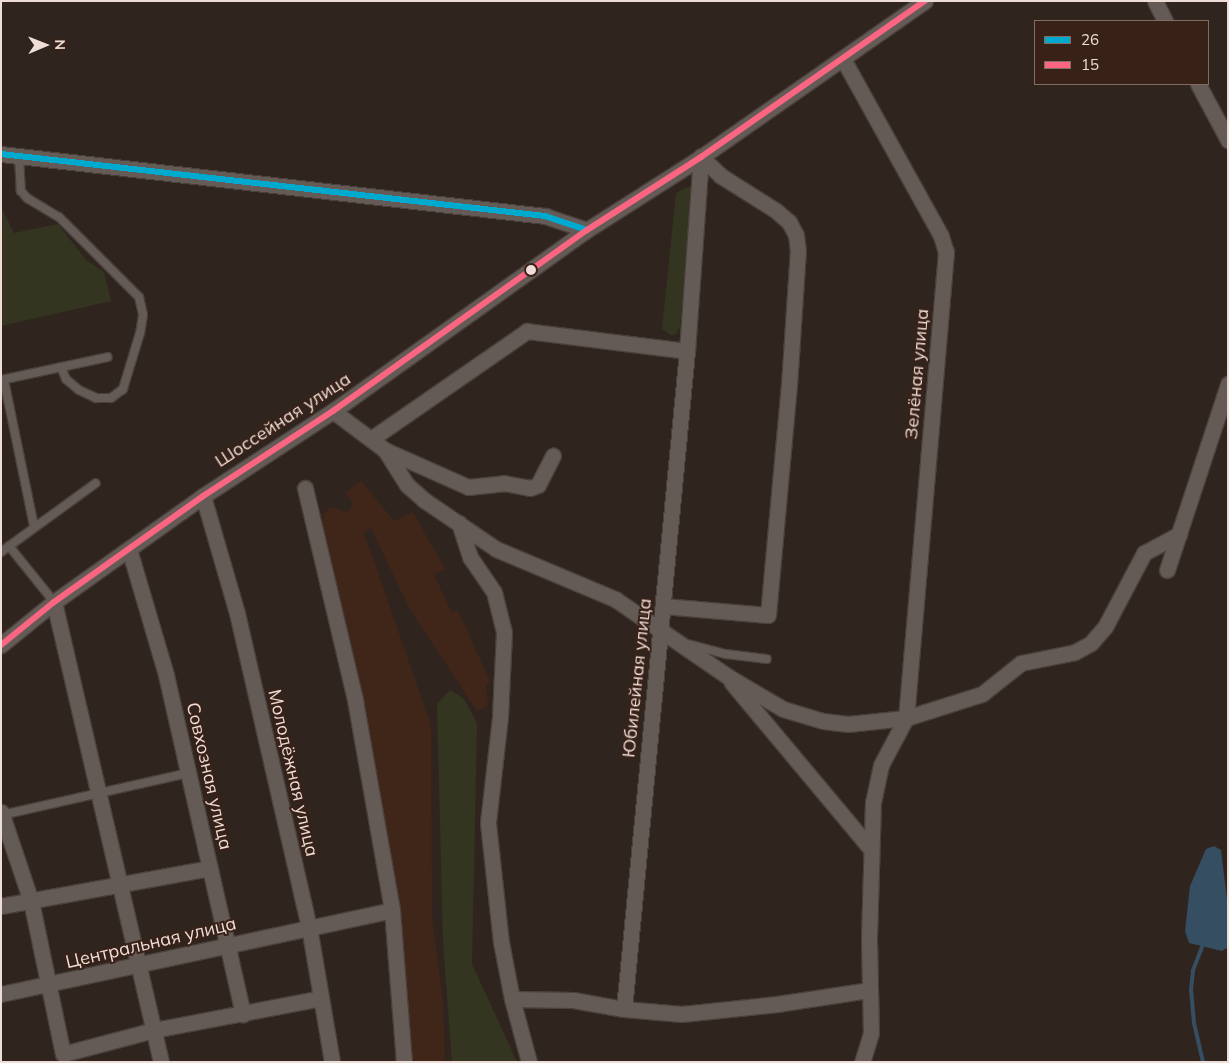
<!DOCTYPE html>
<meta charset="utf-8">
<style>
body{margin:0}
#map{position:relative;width:1229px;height:1063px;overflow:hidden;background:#30241f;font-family:Mulish,sans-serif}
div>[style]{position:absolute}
.built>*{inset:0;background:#402519}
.green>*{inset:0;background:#333520}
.water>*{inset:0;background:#354e61}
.stream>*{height:4px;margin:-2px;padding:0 2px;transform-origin:2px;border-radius:2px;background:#354e61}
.roads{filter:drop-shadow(1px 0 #4a403c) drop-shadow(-1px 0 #4a403c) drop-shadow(0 1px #4a403c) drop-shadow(0 -1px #4a403c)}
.service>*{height:8px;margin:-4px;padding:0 4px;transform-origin:4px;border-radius:4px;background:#655b56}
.minor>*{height:15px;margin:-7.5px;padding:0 7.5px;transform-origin:7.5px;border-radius:7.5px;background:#655b56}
.bus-1>*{height:6px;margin:-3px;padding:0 3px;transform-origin:3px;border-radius:3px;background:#00a9ce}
.bus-2>*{height:6px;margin:-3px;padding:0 3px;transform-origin:3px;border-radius:3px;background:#fa6682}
.dots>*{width:14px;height:14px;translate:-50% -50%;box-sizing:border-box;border:2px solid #382117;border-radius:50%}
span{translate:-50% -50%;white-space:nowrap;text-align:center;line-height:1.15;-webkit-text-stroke:4px #382117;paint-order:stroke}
.street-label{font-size:18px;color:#eeded7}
.frame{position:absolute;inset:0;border:2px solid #eeded7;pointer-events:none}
.legend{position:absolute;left:1034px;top:20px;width:175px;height:65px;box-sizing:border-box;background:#382117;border:1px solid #816d64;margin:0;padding:6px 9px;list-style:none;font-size:15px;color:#eeded7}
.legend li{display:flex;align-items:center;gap:10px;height:25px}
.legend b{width:25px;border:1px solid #816d64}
.north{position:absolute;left:20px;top:20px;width:50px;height:50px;-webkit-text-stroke:4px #382117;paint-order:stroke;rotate:89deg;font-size:14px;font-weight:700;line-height:20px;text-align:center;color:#eeded7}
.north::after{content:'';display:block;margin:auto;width:18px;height:22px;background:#eeded7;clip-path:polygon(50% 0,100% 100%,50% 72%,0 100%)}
</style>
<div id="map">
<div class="built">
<i style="clip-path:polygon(361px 481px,394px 521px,413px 512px,445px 569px,434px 574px,451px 612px,458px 611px,490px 681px,486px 685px,488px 705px,477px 711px,408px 606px,371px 528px,364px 533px,431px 725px,432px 917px,443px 1001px,445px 1062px,409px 1062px,407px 1001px,391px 853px,387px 852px,372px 750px,357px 675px,322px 540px,323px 516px,330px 507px,347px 512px,354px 504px,345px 493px)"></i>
</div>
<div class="green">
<i style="clip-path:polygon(688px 187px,693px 188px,680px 327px,676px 334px,671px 335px,662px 329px,676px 193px)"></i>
<i style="clip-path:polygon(1px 207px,14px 233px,58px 224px,86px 260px,104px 272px,111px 301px,1px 326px)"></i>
<i style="clip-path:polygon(450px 690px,464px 699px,477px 723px,472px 964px,517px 1062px,452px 1062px,443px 942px,437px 704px)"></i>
</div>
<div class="water">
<i style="clip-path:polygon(1214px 846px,1221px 850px,1228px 908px,1228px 947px,1222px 951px,1189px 943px,1185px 931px,1190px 886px,1206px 849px)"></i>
</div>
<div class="stream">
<i style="left:1202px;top:947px;width:26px;rotate:111deg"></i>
<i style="left:1193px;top:971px;width:18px;rotate:96deg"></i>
<i style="left:1191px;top:989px;width:34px;rotate:85deg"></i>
<i style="left:1194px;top:1023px;width:40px;rotate:77deg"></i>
</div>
<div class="roads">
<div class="service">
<i style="left:19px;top:156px;width:35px;rotate:87deg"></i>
<i style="left:21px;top:191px;width:9px;rotate:49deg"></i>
<i style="left:27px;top:198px;width:37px;rotate:31deg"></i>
<i style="left:59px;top:217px;width:113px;rotate:45deg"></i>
<i style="left:139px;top:297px;width:18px;rotate:77deg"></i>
<i style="left:143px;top:315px;width:18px;rotate:99deg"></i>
<i style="left:140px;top:333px;width:59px;rotate:106.9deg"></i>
<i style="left:123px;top:389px;width:15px;rotate:143deg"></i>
<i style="left:111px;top:398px;width:15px;rotate:180deg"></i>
<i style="left:96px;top:398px;width:19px;rotate:-155deg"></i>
<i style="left:79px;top:390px;width:17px;rotate:-140deg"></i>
<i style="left:66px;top:379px;width:13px;rotate:-113deg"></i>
<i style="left:1px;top:380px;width:109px;rotate:-12.1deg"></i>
<i style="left:4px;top:380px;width:149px;rotate:78.4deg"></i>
<i style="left:9px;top:546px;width:72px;rotate:51.2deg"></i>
<i style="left:1px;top:552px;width:117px;rotate:-36deg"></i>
<i style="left:688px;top:644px;width:39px;rotate:15deg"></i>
<i style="left:726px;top:654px;width:41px;rotate:7deg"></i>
<i style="left:2px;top:815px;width:192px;rotate:-12.7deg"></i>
</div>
<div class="minor">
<i style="left:1155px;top:1px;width:22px;rotate:63deg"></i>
<i style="left:843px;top:59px;width:202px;rotate:61deg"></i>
<i style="left:941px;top:236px;width:17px;rotate:73deg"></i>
<i style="left:946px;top:252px;width:468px;rotate:94.9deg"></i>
<i style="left:906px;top:718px;width:53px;rotate:118deg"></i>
<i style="left:881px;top:765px;width:38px;rotate:102deg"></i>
<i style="left:873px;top:802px;width:137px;rotate:91.7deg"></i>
<i style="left:869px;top:939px;width:94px;rotate:88.8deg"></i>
<i style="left:871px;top:1033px;width:30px;rotate:107deg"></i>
<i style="left:1198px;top:84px;width:64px;rotate:61.8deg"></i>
<i style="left:1px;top:154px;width:548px;rotate:6.5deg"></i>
<i style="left:545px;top:216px;width:44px;rotate:18.4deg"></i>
<i style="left:333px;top:411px;width:65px;rotate:36.9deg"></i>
<i style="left:385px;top:450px;width:91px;rotate:24deg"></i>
<i style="left:468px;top:487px;width:36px;rotate:-6deg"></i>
<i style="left:504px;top:483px;width:26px;rotate:11deg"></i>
<i style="left:530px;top:488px;width:9px;rotate:-21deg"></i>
<i style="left:538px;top:485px;width:33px;rotate:-63deg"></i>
<i style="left:371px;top:439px;width:190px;rotate:-34.7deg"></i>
<i style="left:527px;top:331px;width:161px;rotate:7.1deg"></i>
<i style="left:385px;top:450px;width:41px;rotate:57.8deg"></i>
<i style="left:407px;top:485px;width:23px;rotate:41deg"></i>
<i style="left:424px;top:500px;width:87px;rotate:34.2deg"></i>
<i style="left:496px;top:549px;width:129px;rotate:22.8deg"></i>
<i style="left:615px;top:599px;width:136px;rotate:34.5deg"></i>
<i style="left:727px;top:676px;width:65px;rotate:30.5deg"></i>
<i style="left:783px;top:709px;width:42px;rotate:16.7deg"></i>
<i style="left:823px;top:721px;width:25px;rotate:7deg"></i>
<i style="left:848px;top:724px;width:58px;rotate:-5.9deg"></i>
<i style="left:906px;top:718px;width:80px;rotate:-17.5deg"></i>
<i style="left:982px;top:694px;width:50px;rotate:-38.5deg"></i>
<i style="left:1021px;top:663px;width:55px;rotate:-11.5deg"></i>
<i style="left:1075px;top:652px;width:18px;rotate:-29deg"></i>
<i style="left:1091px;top:643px;width:21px;rotate:-49deg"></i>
<i style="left:1105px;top:627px;width:84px;rotate:-62.2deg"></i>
<i style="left:1144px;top:553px;width:40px;rotate:-28deg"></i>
<i style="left:305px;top:488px;width:218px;rotate:76.7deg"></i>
<i style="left:355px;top:700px;width:213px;rotate:80deg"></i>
<i style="left:392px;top:910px;width:152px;rotate:85.5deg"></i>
<i style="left:203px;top:496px;width:122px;rotate:73.8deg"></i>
<i style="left:237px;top:613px;width:322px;rotate:77.1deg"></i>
<i style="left:309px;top:927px;width:137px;rotate:80.3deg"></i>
<i style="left:459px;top:523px;width:36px;rotate:72deg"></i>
<i style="left:470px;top:557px;width:42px;rotate:55.6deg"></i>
<i style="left:494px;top:592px;width:41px;rotate:76deg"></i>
<i style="left:504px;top:632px;width:85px;rotate:92.7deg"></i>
<i style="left:500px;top:717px;width:107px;rotate:96.5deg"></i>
<i style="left:488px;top:823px;width:120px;rotate:83.8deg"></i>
<i style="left:501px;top:942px;width:58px;rotate:79.1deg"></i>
<i style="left:512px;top:999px;width:65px;rotate:74.9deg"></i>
<i style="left:129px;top:549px;width:131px;rotate:73.6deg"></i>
<i style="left:166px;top:675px;width:348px;rotate:77.2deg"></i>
<i style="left:1167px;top:570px;width:196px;rotate:-71.8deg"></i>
<i style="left:54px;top:602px;width:472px;rotate:76.9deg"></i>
<i style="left:663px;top:606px;width:105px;rotate:4.9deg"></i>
<i style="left:768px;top:615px;width:231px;rotate:-84.8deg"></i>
<i style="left:789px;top:385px;width:134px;rotate:-86.2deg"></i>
<i style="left:798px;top:251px;width:16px;rotate:-97deg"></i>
<i style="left:796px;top:235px;width:15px;rotate:-118deg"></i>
<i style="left:789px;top:222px;width:18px;rotate:-139deg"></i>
<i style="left:775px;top:210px;width:64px;rotate:-147.8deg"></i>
<i style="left:721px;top:176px;width:28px;rotate:-136deg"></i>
<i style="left:1px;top:645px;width:68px;rotate:-39.1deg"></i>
<i style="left:54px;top:602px;width:183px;rotate:-35.4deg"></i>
<i style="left:203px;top:496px;width:155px;rotate:-33.2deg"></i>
<i style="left:333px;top:411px;width:312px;rotate:-35.5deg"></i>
<i style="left:587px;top:230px;width:135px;rotate:-32.6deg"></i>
<i style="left:701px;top:157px;width:273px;rotate:-34.9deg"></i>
<i style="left:732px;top:683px;width:215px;rotate:50.1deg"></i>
<i style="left:1px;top:812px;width:94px;rotate:71.4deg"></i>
<i style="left:31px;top:901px;width:156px;rotate:78.2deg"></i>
<i style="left:63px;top:1054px;width:94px;rotate:-14.8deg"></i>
<i style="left:154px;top:1030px;width:170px;rotate:-10.8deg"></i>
<i style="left:1px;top:906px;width:212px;rotate:-10.3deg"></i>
<i style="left:1px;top:994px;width:400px;rotate:-12.1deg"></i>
<i style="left:512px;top:999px;width:61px;rotate:0.9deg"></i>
<i style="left:573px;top:1000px;width:52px;rotate:10deg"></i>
<i style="left:624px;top:1009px;width:58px;rotate:4.9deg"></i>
<i style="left:682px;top:1014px;width:96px;rotate:-6deg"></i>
<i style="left:777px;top:1004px;width:94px;rotate:-8.6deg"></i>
<i style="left:624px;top:1009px;width:661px;rotate:-84.53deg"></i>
<i style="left:687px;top:351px;width:195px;rotate:-85.9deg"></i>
</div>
</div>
<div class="bus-1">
<i style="left:1px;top:154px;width:548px;rotate:6.5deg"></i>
<i style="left:545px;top:216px;width:44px;rotate:18.4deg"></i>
</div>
<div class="bus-2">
<i style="left:1px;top:645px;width:68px;rotate:-39.1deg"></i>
<i style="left:54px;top:602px;width:183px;rotate:-35.4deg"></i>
<i style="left:203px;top:496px;width:155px;rotate:-33.2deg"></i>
<i style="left:333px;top:411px;width:312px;rotate:-35.5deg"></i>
<i style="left:587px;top:230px;width:135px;rotate:-32.6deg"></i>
<i style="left:701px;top:157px;width:273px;rotate:-34.9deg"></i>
</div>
<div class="dots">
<i style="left:531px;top:270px;background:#eeded7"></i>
</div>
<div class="street-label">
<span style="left:917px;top:374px;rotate:-85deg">Зелёная улица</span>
<span style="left:283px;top:420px;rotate:-33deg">Шоссейная улица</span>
<span style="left:637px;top:678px;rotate:-84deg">Юбилейная улица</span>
<span style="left:293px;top:773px;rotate:77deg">Молодёжная улица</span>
<span style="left:209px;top:776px;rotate:77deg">Совхозная улица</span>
<span style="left:151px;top:943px;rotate:-13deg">Центральная улица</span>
</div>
<div class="frame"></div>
<ul class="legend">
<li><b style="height:6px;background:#00a9ce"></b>26</li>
<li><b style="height:6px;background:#fa6682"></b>15</li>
</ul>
<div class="north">N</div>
</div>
